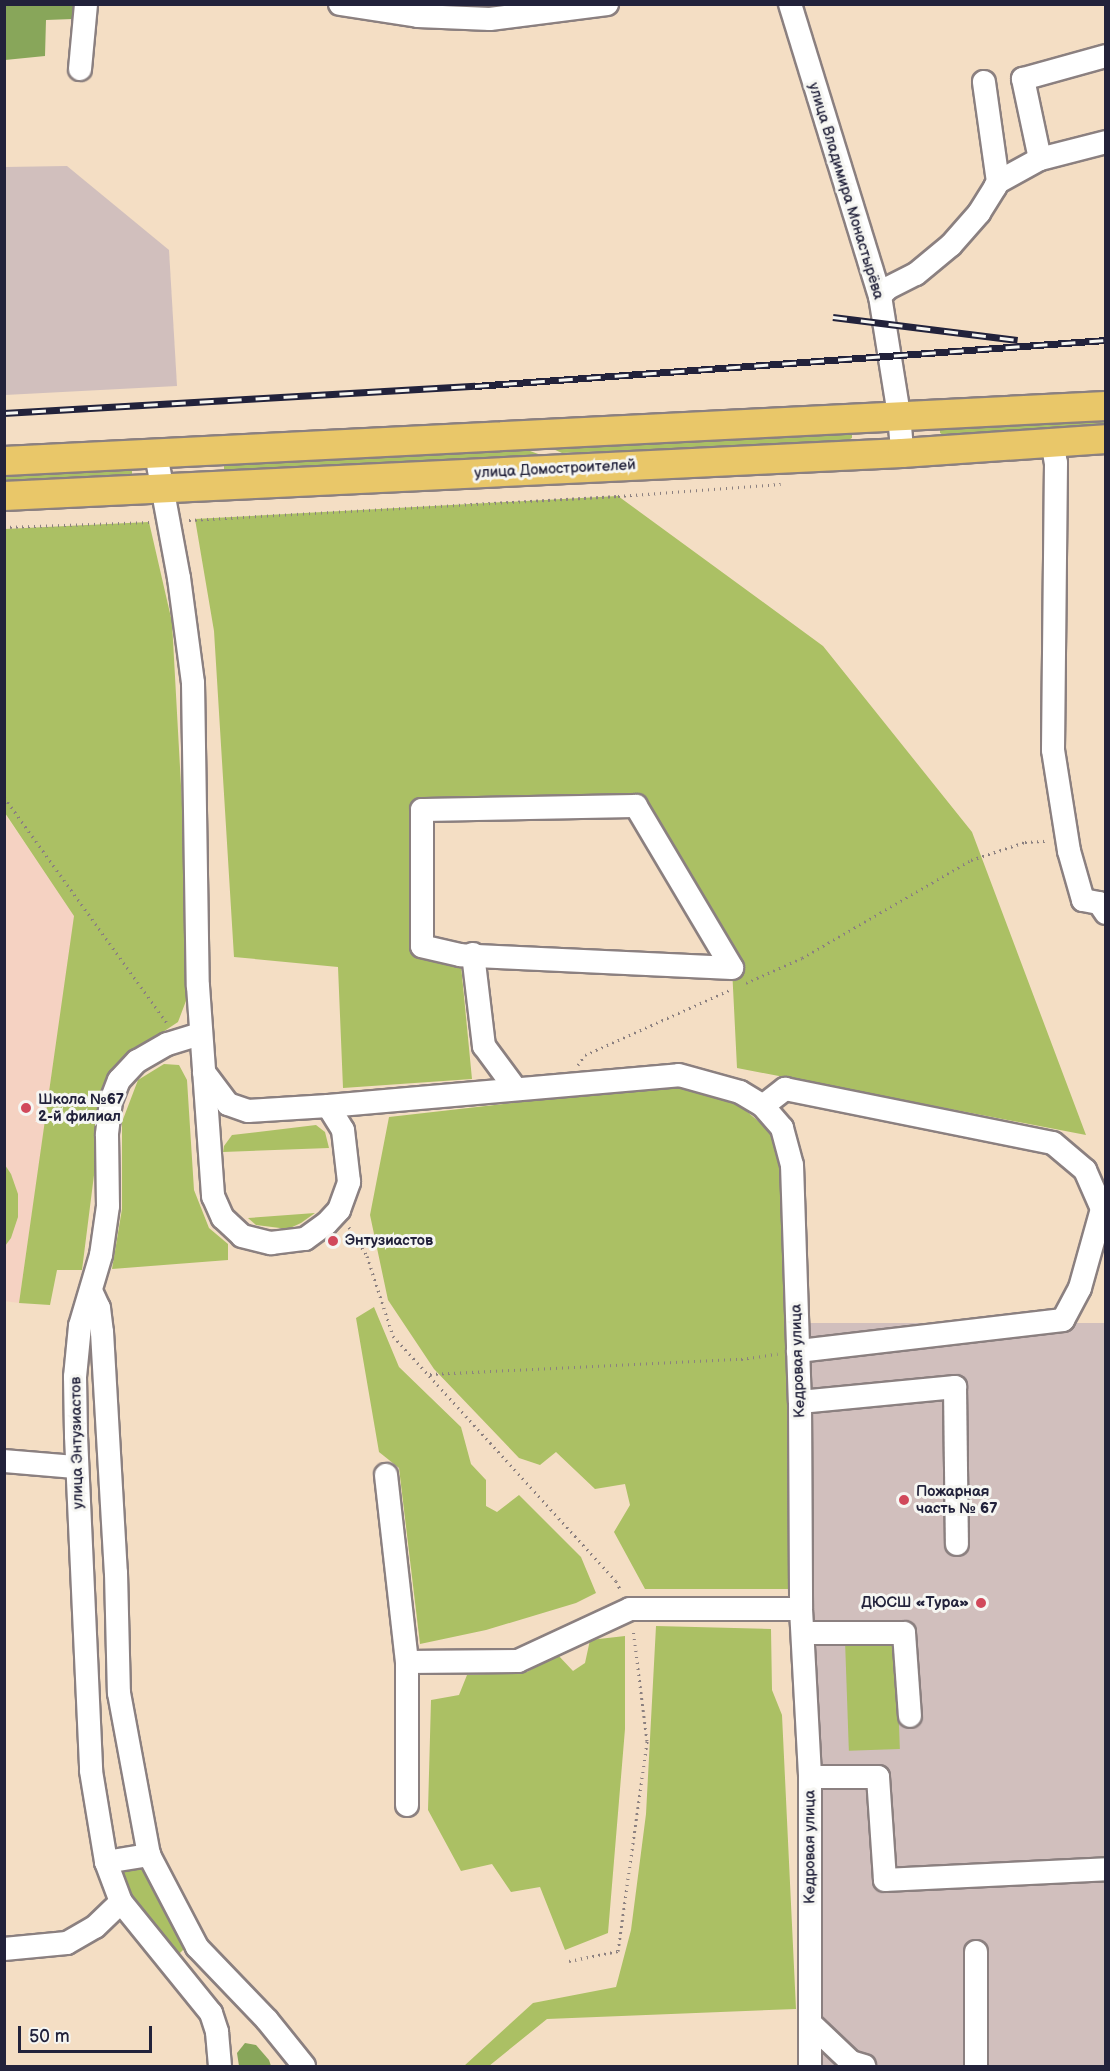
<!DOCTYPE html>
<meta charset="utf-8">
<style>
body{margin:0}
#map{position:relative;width:1110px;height:2071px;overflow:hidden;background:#f4dec4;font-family:"Balsamiq Sans",sans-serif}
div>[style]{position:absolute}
.built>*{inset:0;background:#f5d2c2}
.industrial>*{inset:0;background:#d1bfbd;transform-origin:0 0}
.green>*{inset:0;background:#abc064;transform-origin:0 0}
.forest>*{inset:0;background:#88a65a}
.path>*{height:3px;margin-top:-1.5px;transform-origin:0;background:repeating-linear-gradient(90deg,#8b8080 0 1.5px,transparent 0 6px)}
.roads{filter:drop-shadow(2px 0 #8b8080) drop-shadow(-2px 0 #8b8080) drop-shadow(0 2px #8b8080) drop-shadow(0 -2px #8b8080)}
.minor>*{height:22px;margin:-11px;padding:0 11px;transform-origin:11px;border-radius:11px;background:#fff}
.major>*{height:28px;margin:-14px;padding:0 14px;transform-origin:14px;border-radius:14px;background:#e9c769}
.rail>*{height:7px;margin-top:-3.5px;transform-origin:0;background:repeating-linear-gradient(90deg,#f6f6f2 0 14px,#22223b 0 28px);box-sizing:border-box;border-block:2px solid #22223b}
.dots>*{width:16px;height:16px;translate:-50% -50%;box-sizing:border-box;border:3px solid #f6f6f2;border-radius:50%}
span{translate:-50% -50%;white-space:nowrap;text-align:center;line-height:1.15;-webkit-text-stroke:6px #f6f6f2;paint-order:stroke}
.street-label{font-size:15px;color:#22223b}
.poi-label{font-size:15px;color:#22223b;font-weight:700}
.left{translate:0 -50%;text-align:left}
.right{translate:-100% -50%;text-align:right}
.frame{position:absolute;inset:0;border:6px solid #22223b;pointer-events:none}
.scale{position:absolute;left:18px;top:2026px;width:134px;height:27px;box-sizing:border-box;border:3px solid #22223b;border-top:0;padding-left:8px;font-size:18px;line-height:21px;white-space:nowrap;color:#22223b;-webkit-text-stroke:4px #f6f6f2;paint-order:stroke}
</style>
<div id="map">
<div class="built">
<i style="clip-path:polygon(4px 813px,75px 915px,19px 1303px,4px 1301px)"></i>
</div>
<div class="industrial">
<i style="clip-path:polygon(67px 166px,169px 250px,177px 386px,5px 395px,5px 167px)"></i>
<i style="left:1105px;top:1323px;width:743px;height:299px;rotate:90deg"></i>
</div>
<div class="green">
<i style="clip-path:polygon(1105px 417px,1105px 428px,945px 436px,940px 433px,940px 427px)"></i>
<i style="clip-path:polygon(852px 433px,852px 438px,847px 441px,562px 453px,542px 444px)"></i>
<i style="clip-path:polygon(519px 447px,541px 455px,229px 473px,224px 471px,224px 465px,228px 461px)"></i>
<i style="clip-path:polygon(127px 468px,132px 470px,132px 476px,5px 485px,4px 474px)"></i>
<i style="clip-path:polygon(618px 496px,823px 646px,972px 832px,1086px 1135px,737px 1068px,732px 968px,636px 806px,422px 810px,422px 946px,460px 955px,472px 1079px,343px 1088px,338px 967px,234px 957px,214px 631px,195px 519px)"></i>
<i style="clip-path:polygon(149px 522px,172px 622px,192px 985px,178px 1022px,122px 1059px,105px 1088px,82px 1270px,57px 1270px,50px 1305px,19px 1303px,74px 916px,5px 813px,5px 529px)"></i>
<i style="clip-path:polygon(164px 1064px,179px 1065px,187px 1080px,194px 1190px,209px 1228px,228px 1244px,228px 1260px,112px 1269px,122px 1209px,122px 1122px,138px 1080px)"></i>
<i style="clip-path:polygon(689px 1083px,738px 1104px,777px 1137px,786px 1172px,786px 1344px,793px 1589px,645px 1589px,614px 1532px,630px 1505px,625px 1484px,595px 1489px,556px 1452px,540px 1465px,519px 1458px,434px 1369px,388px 1300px,370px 1215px,389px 1117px)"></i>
<i style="clip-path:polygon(316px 1125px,325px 1132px,329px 1148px,223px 1152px,224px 1146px,232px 1135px)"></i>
<i style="clip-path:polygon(5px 1165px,11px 1174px,18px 1194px,18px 1217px,11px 1238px,5px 1246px)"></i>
<i style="clip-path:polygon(315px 1213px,301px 1223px,288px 1229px,256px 1225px,248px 1218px)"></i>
<i style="clip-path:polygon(374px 1307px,399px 1367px,461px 1427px,471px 1464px,486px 1480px,486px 1506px,497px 1512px,519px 1495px,581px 1557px,596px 1593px,576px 1603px,486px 1630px,420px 1644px,399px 1468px,379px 1452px,356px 1318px)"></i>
<i style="clip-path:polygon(656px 1626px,771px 1629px,772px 1690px,782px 1715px,796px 2009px,547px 2019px,489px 2066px,464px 2066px,533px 2003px,616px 1987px,631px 1930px,646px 1814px)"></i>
<i style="clip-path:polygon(625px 1636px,625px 1729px,608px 1933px,565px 1950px,540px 1887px,511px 1892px,492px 1864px,461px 1871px,428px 1810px,431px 1700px,459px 1695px,467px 1675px,527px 1672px,557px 1654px,573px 1671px,585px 1663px,590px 1640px)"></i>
<i style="left:896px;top:1639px;width:110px;height:51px;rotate:88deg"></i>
<i style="clip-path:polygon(142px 1862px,186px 1942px,184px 1949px,177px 1956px,133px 1904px,113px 1869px)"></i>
</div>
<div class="forest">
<i style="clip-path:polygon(6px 5px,73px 5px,73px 19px,46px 20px,45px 56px,5px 60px)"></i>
<i style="clip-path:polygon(245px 2043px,256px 2045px,269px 2060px,271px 2066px,239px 2066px,237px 2053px)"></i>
</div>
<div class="path">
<i style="left:189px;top:520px;width:430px;rotate:-3.2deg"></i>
<i style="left:618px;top:496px;width:163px;rotate:-4.2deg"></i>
<i style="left:4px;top:527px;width:146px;rotate:-2deg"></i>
<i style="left:4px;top:797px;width:280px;rotate:54.2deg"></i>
<i style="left:746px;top:983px;width:61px;rotate:-24.1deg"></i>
<i style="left:802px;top:958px;width:195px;rotate:-30.1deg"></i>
<i style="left:971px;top:860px;width:57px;rotate:-18.4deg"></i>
<i style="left:1025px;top:842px;width:22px;rotate:-3deg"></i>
<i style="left:578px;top:1065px;width:12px;rotate:-55deg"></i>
<i style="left:585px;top:1055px;width:161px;rotate:-24.2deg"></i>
<i style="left:349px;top:1227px;width:34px;rotate:58deg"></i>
<i style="left:367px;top:1256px;width:84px;rotate:72deg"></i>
<i style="left:393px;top:1336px;width:331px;rotate:47.7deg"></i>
<i style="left:616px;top:1581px;width:11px;rotate:63deg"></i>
<i style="left:430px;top:1374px;width:311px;rotate:-2.8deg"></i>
<i style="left:741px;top:1359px;width:37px;rotate:-8deg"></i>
<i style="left:569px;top:1961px;width:50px;rotate:-11.5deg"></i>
<i style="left:618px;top:1951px;width:212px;rotate:-82.1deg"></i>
<i style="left:647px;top:1741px;width:113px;rotate:-97.1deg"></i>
</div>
<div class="roads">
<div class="minor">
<i style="left:340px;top:4px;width:79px;rotate:8.7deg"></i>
<i style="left:418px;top:16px;width:72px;rotate:2.4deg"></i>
<i style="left:490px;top:19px;width:118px;rotate:-7.3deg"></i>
<i style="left:790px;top:4px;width:306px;rotate:72.9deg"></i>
<i style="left:880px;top:296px;width:121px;rotate:80.9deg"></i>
<i style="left:899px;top:415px;width:38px;rotate:85deg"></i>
<i style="left:80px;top:69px;width:65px;rotate:-84.7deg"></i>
<i style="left:1040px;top:159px;width:82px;rotate:-102deg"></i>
<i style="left:1023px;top:79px;width:86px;rotate:-15.5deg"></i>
<i style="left:998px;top:182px;width:48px;rotate:-28.7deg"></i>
<i style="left:1040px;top:159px;width:68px;rotate:-14.4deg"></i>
<i style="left:880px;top:296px;width:11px;rotate:-45deg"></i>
<i style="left:888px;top:288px;width:31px;rotate:-27deg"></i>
<i style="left:916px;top:274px;width:45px;rotate:-39.6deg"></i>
<i style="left:951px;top:245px;width:43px;rotate:-48.8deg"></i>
<i style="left:979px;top:213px;width:31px;rotate:-58deg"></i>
<i style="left:995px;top:187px;width:6px;rotate:-59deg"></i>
<i style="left:998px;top:182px;width:101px;rotate:-98deg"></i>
<i style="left:1052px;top:441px;width:22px;rotate:80deg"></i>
<i style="left:1056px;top:463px;width:287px;rotate:90.6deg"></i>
<i style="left:1053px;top:750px;width:102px;rotate:81deg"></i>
<i style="left:1069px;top:851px;width:51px;rotate:74.1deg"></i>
<i style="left:1083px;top:900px;width:16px;rotate:11deg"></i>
<i style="left:1099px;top:903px;width:12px;rotate:55deg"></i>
<i style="left:156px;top:454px;width:126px;rotate:79.5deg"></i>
<i style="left:179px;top:578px;width:106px;rotate:82.4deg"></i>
<i style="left:193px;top:683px;width:303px;rotate:89.1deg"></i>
<i style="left:198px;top:986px;width:211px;rotate:85.9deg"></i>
<i style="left:213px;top:1196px;width:24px;rotate:66deg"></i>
<i style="left:223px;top:1218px;width:26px;rotate:43deg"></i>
<i style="left:242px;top:1236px;width:30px;rotate:14deg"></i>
<i style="left:271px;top:1243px;width:34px;rotate:-7deg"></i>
<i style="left:305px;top:1239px;width:26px;rotate:-36deg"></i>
<i style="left:326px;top:1224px;width:19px;rotate:-47deg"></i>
<i style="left:339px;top:1210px;width:30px;rotate:-70deg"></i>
<i style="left:349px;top:1182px;width:52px;rotate:-96.6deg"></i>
<i style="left:343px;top:1130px;width:28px;rotate:-122deg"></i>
<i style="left:328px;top:1106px;width:80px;rotate:176.4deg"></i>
<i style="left:248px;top:1111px;width:21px;rotate:-161deg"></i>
<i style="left:228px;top:1104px;width:40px;rotate:-127deg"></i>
<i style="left:636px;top:806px;width:188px;rotate:59.3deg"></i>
<i style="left:732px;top:968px;width:272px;rotate:-177.3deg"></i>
<i style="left:460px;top:955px;width:39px;rotate:-167deg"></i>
<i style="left:422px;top:946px;width:136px;rotate:-90deg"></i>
<i style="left:422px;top:810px;width:214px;rotate:-1.1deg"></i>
<i style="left:473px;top:954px;width:93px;rotate:83.2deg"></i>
<i style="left:484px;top:1046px;width:52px;rotate:53.6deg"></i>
<i style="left:200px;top:1034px;width:34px;rotate:163deg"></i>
<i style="left:167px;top:1044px;width:34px;rotate:150deg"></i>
<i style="left:137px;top:1061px;width:26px;rotate:133deg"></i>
<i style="left:119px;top:1080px;width:22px;rotate:111deg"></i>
<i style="left:111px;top:1101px;width:34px;rotate:97deg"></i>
<i style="left:107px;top:1135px;width:71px;rotate:89.2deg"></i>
<i style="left:108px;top:1206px;width:49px;rotate:98.1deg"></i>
<i style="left:101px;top:1255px;width:74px;rotate:106.5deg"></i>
<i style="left:80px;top:1326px;width:51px;rotate:95.6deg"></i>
<i style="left:75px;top:1377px;width:59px;rotate:89deg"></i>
<i style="left:76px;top:1436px;width:335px;rotate:87.4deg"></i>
<i style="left:91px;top:1771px;width:92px;rotate:80.6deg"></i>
<i style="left:106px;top:1862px;width:43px;rotate:69.4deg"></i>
<i style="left:121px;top:1902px;width:143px;rotate:51deg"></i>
<i style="left:211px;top:2013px;width:20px;rotate:72deg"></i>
<i style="left:217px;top:2032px;width:34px;rotate:85deg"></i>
<i style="left:328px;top:1106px;width:352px;rotate:-5deg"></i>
<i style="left:679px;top:1075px;width:63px;rotate:15.6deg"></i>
<i style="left:740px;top:1092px;width:27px;rotate:31deg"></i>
<i style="left:763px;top:1106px;width:29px;rotate:49deg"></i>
<i style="left:782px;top:1128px;width:38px;rotate:75deg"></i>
<i style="left:792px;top:1165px;width:237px;rotate:88.1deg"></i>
<i style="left:800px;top:1402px;width:207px;rotate:89.7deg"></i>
<i style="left:801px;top:1609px;width:168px;rotate:86.9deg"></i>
<i style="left:810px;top:1777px;width:289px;rotate:90deg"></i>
<i style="left:763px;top:1106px;width:28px;rotate:-38deg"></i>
<i style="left:785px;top:1089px;width:273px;rotate:11.4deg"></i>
<i style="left:1053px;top:1143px;width:42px;rotate:40.2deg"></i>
<i style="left:1085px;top:1170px;width:43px;rotate:66.4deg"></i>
<i style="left:1102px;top:1209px;width:82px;rotate:105.6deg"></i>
<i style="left:1080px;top:1288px;width:36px;rotate:118deg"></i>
<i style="left:1063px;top:1320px;width:267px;rotate:173.3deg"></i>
<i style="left:91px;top:1291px;width:19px;rotate:65deg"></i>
<i style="left:99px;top:1308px;width:24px;rotate:83deg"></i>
<i style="left:102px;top:1332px;width:241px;rotate:86.7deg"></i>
<i style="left:116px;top:1573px;width:120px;rotate:88.6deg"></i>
<i style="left:119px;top:1693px;width:165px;rotate:79.5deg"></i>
<i style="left:149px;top:1855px;width:104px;rotate:62.4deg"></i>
<i style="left:197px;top:1947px;width:101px;rotate:46.2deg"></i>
<i style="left:267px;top:2020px;width:59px;rotate:51.2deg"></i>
<i style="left:800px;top:1402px;width:156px;rotate:-5.5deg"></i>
<i style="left:955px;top:1387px;width:157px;rotate:89.3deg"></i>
<i style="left:4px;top:1461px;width:72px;rotate:4.8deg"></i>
<i style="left:386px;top:1475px;width:188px;rotate:83.6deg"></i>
<i style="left:407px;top:1662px;width:111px;rotate:-0.5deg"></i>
<i style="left:518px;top:1661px;width:123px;rotate:-24.9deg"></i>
<i style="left:630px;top:1609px;width:171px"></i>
<i style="left:803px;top:1633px;width:101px"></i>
<i style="left:904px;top:1633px;width:83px;rotate:85.9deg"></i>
<i style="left:407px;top:1662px;width:143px;rotate:90deg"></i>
<i style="left:810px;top:1777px;width:68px"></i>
<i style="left:878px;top:1777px;width:103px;rotate:86.1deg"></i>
<i style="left:885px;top:1880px;width:221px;rotate:-2.8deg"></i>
<i style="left:106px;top:1862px;width:44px;rotate:-9.2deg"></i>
<i style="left:4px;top:1949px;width:63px;rotate:-5.4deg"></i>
<i style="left:67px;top:1943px;width:32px;rotate:-30deg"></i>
<i style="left:95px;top:1927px;width:36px;rotate:-44deg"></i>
<i style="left:976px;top:1952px;width:114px;rotate:90deg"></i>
<i style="left:810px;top:2023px;width:57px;rotate:43.6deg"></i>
<i style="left:851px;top:2062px;width:14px;rotate:17deg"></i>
</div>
<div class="major">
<i style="left:4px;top:461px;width:1103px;rotate:-2.86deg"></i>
<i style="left:4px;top:496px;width:899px;rotate:-2.74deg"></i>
<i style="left:902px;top:453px;width:204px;rotate:-3.9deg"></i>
</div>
</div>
<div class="rail">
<i style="left:833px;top:317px;width:186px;rotate:7.1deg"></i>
<i style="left:4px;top:413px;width:472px;rotate:-3.3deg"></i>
<i style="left:475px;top:386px;width:633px;rotate:-4.17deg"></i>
</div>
<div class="dots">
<i style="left:26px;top:1108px;background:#d1495b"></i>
<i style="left:333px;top:1241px;background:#d1495b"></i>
<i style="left:904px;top:1500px;background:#d1495b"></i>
<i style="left:981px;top:1603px;background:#d1495b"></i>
</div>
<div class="street-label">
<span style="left:846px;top:191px;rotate:73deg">улица Владимира Монастырёва</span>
<span style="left:555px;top:469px;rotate:-3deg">улица Домостроителей</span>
<span style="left:798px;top:1361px;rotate:-92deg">Кедровая улица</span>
<span style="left:77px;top:1443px;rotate:-91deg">улица Энтузиастов</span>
<span style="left:810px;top:1847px;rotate:-90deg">Кедровая улица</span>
</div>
<div class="poi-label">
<span class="left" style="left:38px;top:1108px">Школа №67<br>2-й филиал</span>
<span class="left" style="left:345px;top:1241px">Энтузиастов</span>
<span class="left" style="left:916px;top:1500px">Пожарная<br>часть № 67</span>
<span class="right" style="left:969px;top:1603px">ДЮСШ «Тура»</span>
</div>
<div class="frame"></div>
<div class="scale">50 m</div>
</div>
